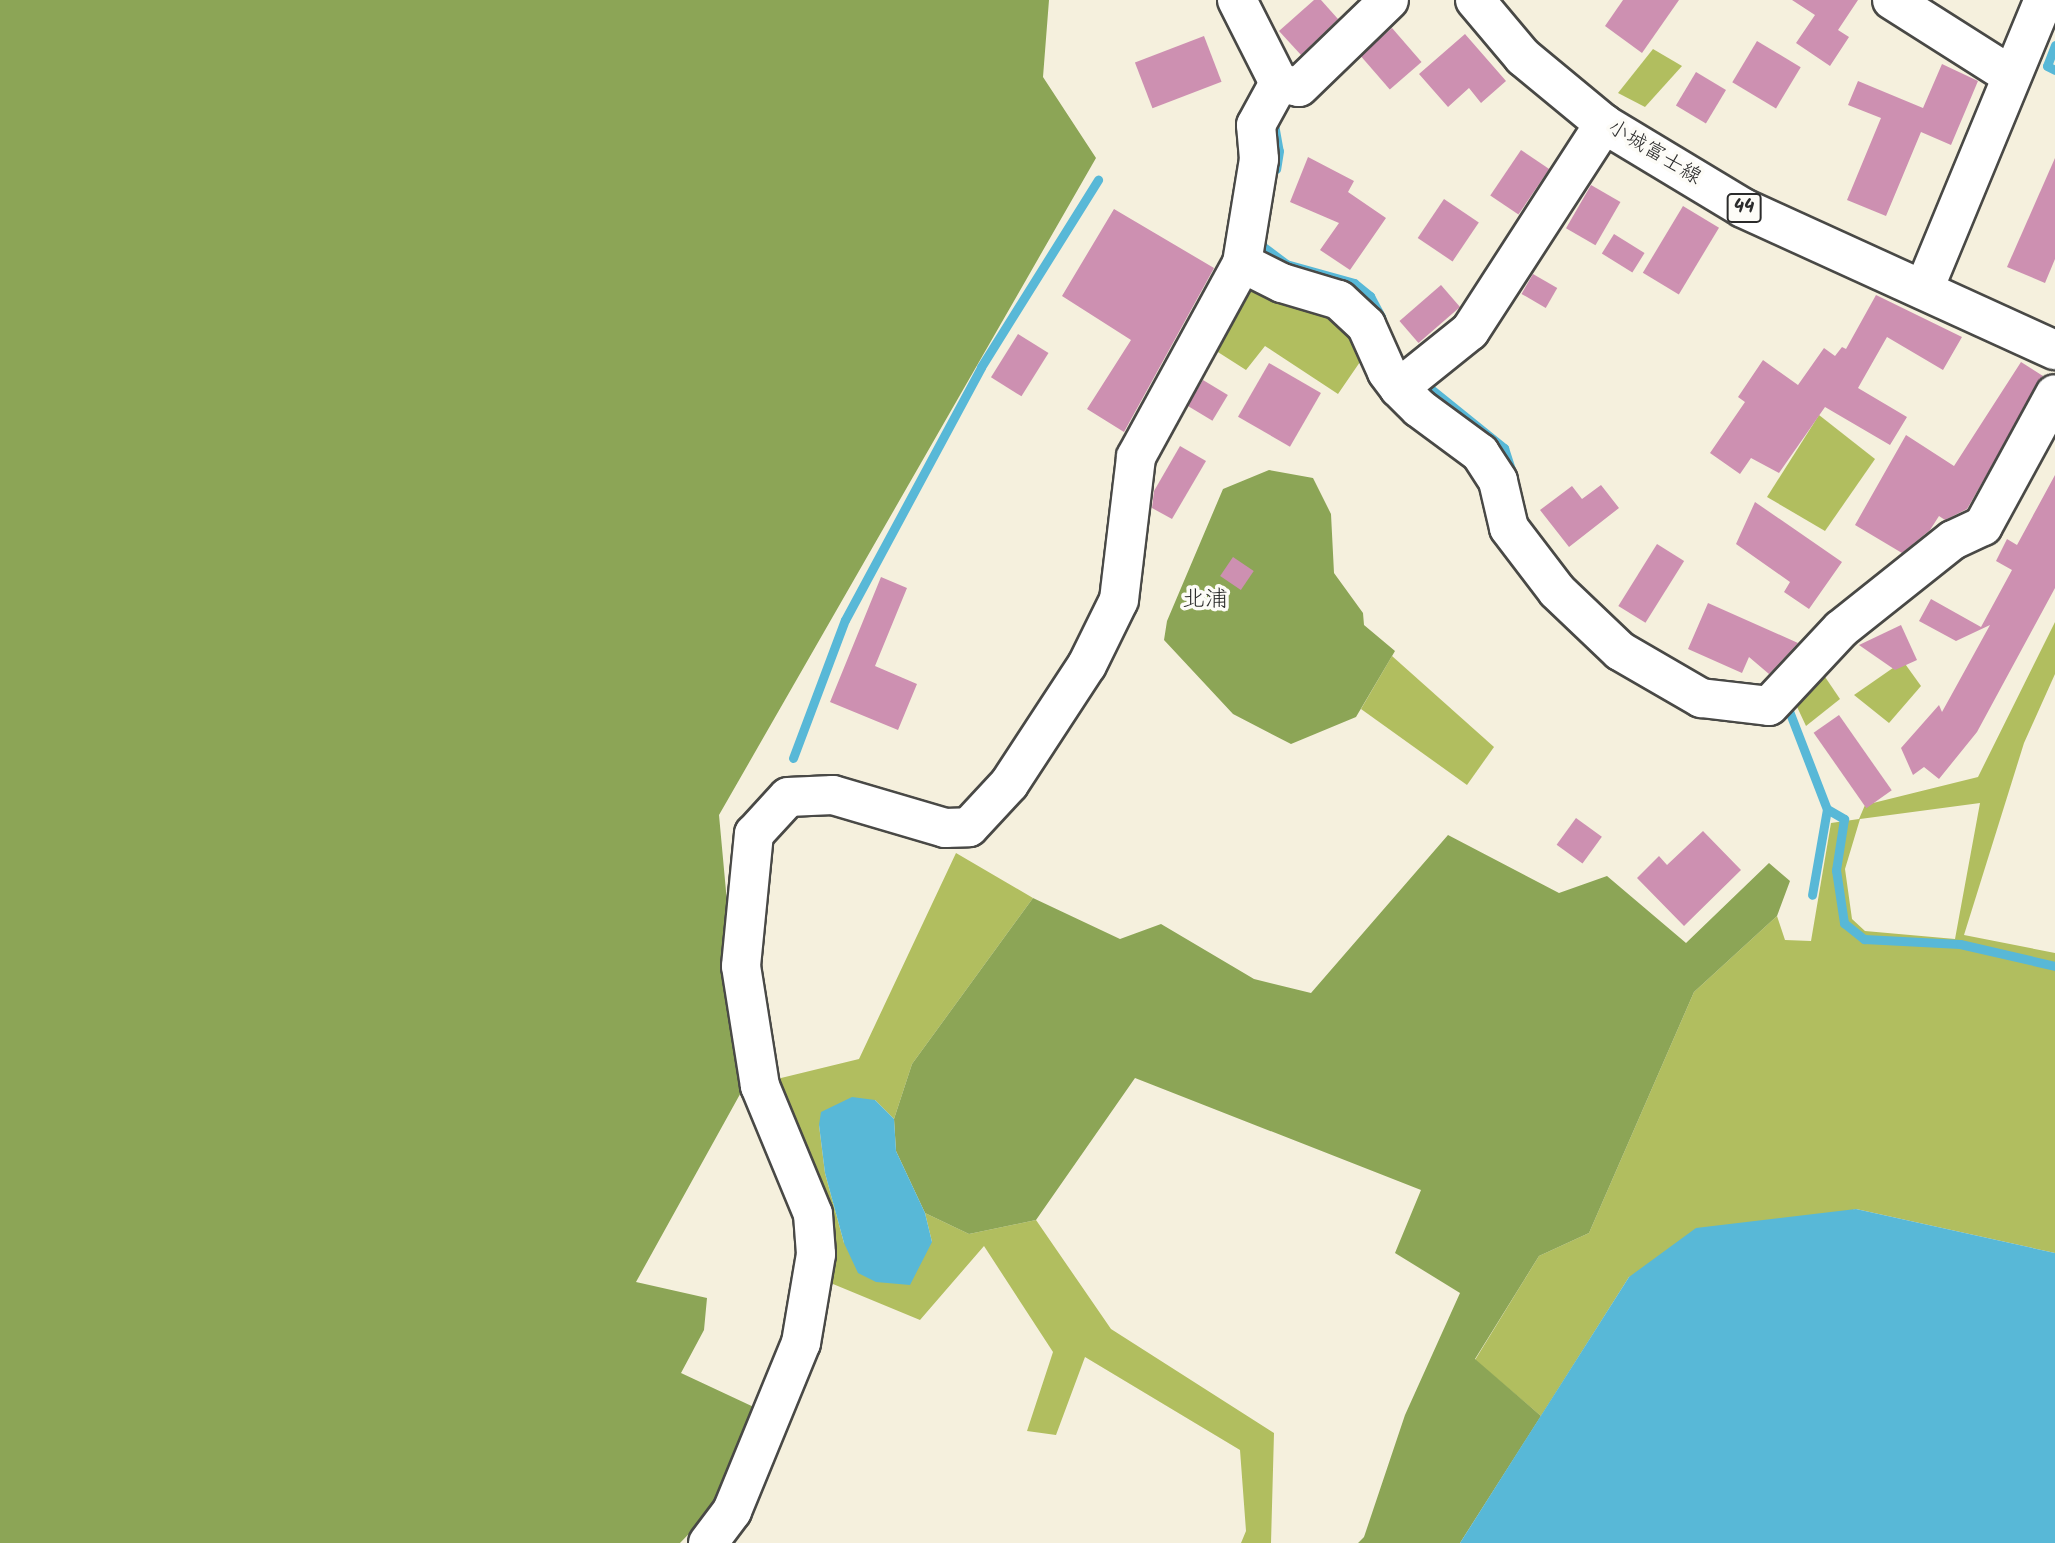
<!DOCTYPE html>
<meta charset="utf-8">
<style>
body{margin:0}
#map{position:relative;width:2055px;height:1543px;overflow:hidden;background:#f5f0dd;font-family:Kalam,"Klee One",sans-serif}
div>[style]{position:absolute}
.green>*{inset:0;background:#b1be5f}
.forest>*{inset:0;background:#8ca556}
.water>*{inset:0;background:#58b8d7}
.stream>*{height:9px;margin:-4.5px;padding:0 4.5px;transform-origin:4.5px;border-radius:4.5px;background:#58b8d7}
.building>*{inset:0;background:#cd90b1;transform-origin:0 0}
.roads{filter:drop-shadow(2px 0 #494946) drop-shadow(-2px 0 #494946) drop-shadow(0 2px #494946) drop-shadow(0 -2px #494946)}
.minor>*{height:38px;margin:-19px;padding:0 19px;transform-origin:19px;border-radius:19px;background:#fff}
.major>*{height:38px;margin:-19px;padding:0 19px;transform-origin:19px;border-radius:19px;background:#fff}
span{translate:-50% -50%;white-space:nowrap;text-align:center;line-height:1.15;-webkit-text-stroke:7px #fdfcf7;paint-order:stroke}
.shield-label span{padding:2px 5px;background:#fdfcf7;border:2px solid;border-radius:5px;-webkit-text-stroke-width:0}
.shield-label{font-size:19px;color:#2b2b2b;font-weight:700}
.street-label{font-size:21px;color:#2b2b2b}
.neighbourhood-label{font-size:23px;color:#2b2b2b}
</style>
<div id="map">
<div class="green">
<i style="clip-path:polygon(1653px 49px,1682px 66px,1645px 107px,1618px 93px)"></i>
<i style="clip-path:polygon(1248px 276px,1343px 317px,1362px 359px,1338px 394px,1265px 346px,1246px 370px,1210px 347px)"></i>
<i style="clip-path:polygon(1819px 415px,1875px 459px,1825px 531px,1767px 497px)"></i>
<i style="clip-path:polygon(evenodd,2055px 622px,2055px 674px,2024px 743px,1964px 935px,2055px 953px,2055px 1253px,1856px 1209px,1629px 1277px,1541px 1416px,1475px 1360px,1539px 1256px,1589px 1233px,1694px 992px,1777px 916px,1785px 940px,1811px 941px,1831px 823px,1859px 819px,1865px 805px,1978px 777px,2055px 622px,1980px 803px,1955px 939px,1865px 931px,1852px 919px,1845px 869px,1860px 819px,1980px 803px)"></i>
<i style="clip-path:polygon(1392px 656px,1494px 747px,1467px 785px,1361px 709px)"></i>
<i style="clip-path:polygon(1903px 661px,1921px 686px,1889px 723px,1854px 695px)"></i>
<i style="clip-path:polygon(1819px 668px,1840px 699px,1806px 726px,1791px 694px)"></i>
<i style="clip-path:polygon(956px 853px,1033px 898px,912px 1064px,894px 1119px,875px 1100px,819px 1125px,825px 1173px,844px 1243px,932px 1242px,925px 1213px,969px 1234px,1036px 1220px,1111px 1329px,1274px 1433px,1271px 1543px,1241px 1543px,1246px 1531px,1240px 1450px,1085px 1357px,1056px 1435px,1027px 1431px,1053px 1352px,984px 1246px,920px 1320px,833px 1284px,827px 1273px,774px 1089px,781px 1078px,859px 1059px)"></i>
</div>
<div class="forest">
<i style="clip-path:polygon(0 0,1049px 0,1043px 77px,1096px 158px,719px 815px,744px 1087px,636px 1282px,707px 1298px,704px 1330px,681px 1373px,758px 1409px,710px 1512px,680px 1543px,0 1543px)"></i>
<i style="clip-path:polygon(1269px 470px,1313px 478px,1331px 514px,1334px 573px,1363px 613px,1364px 625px,1395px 651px,1356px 717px,1291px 744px,1233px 714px,1164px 640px,1167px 621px,1223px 489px)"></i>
<i style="clip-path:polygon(1448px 835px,1559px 893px,1607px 876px,1686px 943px,1769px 863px,1790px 881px,1777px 916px,1694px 992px,1589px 1233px,1539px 1256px,1475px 1359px,1541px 1416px,1460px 1543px,1358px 1543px,1364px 1537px,1405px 1415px,1460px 1293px,1395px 1253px,1421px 1190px,1135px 1078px,1036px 1220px,969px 1234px,925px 1213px,896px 1151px,894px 1119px,912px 1064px,1033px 898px,1120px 939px,1161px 924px,1254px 979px,1311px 993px)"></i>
</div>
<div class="water">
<i style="clip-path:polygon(852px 1097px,875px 1100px,894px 1119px,896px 1151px,925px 1213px,932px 1242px,910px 1285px,876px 1282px,858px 1273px,844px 1243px,825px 1173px,819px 1125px,821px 1112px)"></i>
<i style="clip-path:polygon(1856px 1209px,2055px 1253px,2055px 1543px,1460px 1543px,1629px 1277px,1696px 1228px)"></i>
</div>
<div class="stream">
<i style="left:2055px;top:45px;width:22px;rotate:111deg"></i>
<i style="left:2047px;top:66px;width:9px;rotate:27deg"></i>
<i style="left:1274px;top:124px;width:27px;rotate:80deg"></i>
<i style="left:1279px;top:151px;width:18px;rotate:99deg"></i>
<i style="left:1262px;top:237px;width:8px;rotate:97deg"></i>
<i style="left:1261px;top:245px;width:31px;rotate:37deg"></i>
<i style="left:1286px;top:264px;width:71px;rotate:15.6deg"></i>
<i style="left:1354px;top:283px;width:21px;rotate:39deg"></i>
<i style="left:1370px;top:296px;width:24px;rotate:62deg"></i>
<i style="left:1421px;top:381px;width:107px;rotate:38.9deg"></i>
<i style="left:1504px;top:448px;width:26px;rotate:72deg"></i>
<i style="left:1786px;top:703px;width:114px;rotate:68.9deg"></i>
<i style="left:1827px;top:809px;width:87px;rotate:99.9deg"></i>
<i style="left:793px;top:758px;width:147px;rotate:-69.4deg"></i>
<i style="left:845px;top:620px;width:287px;rotate:-61.7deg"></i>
<i style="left:981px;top:367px;width:221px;rotate:-58deg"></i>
<i style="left:1827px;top:809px;width:20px;rotate:30deg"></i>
<i style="left:1844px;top:819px;width:52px;rotate:98.9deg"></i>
<i style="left:1836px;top:870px;width:54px;rotate:81.4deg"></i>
<i style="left:1844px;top:923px;width:26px;rotate:39deg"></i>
<i style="left:1864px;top:939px;width:96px;rotate:3deg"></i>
<i style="left:1960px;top:944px;width:98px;rotate:13deg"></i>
</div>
<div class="building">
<i style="clip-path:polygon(1314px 0,1321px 0,1338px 19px,1301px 55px,1279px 31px)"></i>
<i style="clip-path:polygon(1623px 0,1679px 0,1642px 53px,1605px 26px)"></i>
<i style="clip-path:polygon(1792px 0,1858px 0,1838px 30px,1849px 37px,1830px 66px,1796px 43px,1815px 15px)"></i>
<i style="left:1392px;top:28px;width:45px;height:42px;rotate:49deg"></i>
<i style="clip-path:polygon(1465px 34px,1506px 81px,1481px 103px,1469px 88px,1448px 107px,1419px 74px)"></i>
<i style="left:1204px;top:36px;width:49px;height:74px;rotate:69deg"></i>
<i style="left:1757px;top:41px;width:51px;height:48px;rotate:31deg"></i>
<i style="clip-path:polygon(1942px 64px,1978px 81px,1951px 145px,1921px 132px,1886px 216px,1847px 200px,1881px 118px,1848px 105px,1858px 81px,1923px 108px)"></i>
<i style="left:1696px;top:72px;width:35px;height:39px;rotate:31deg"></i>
<i style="left:1521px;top:150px;width:34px;height:55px;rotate:34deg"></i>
<i style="clip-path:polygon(1308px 157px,1354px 181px,1348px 192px,1386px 218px,1350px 270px,1320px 250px,1339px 223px,1290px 202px)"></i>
<i style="clip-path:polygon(2055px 158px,2055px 259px,2045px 283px,2007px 267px)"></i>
<i style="left:1591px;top:185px;width:34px;height:50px;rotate:30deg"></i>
<i style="left:1444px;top:199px;width:42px;height:47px;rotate:34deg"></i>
<i style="left:1683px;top:206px;width:42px;height:78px;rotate:31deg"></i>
<i style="clip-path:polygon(1114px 209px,1214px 268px,1124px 432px,1087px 409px,1131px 340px,1062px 296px)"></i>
<i style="left:1614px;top:234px;width:36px;height:23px;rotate:32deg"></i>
<i style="left:1533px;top:274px;width:28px;height:23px;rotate:30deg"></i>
<i style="left:1441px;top:285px;width:29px;height:55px;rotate:49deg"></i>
<i style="clip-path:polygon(1876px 295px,1962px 337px,1943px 370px,1887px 337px,1858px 388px,1907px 417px,1890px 445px,1825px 407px,1779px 473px,1751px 458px,1740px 474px,1710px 453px,1745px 402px,1738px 397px,1763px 360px,1798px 385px,1824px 348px,1835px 356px,1842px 347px,1846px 349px)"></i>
<i style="left:1018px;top:334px;width:36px;height:51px;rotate:32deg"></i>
<i style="clip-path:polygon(2021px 362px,2043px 376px,1967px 509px,1945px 520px,1939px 516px,1930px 530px,1902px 553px,1855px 525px,1906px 435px,1954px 466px)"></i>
<i style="left:1269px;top:363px;width:60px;height:62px;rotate:30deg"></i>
<i style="left:1203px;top:380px;width:29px;height:30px;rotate:31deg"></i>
<i style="clip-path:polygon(1180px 446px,1206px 461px,1172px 519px,1152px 508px,1154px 491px)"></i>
<i style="clip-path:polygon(2055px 475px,2055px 588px,1977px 732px,1939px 779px,1924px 767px,1913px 775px,1901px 748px,1939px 705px,1942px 712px,1990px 625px,1956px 641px,1919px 621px,1931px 599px,1981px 627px,2012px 570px,1996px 561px,2007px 539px,2017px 545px)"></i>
<i style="clip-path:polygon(1601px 485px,1619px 508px,1569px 547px,1540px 510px,1572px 486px,1582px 499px)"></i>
<i style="clip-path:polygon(1755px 502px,1842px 562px,1809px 609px,1784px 592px,1790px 582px,1736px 544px)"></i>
<i style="left:1657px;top:544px;width:32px;height:73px;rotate:32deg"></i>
<i style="left:1233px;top:557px;width:25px;height:23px;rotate:34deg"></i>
<i style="clip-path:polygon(881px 577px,907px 588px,875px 666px,917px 684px,898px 730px,830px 702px)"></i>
<i style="clip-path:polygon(1708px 603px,1798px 643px,1769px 674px,1749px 657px,1742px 673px,1688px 649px)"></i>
<i style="clip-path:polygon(1901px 625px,1917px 660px,1895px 670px,1859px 645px)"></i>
<i style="left:1839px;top:715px;width:92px;height:31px;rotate:55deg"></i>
<i style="left:1576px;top:818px;width:32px;height:33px;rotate:36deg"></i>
<i style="clip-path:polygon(1703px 831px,1741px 870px,1684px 926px,1637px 878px,1659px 856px,1667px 865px)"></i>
</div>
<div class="roads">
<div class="minor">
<i style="left:1237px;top:0;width:93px;rotate:63.2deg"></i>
<i style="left:1892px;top:0;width:140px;rotate:32.4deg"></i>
<i style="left:1279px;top:83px;width:20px;rotate:11deg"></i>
<i style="left:1299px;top:87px;width:125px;rotate:-44deg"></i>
<i style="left:1242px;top:263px;width:45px;rotate:26.6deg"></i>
<i style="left:1282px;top:283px;width:59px;rotate:16.6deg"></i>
<i style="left:1339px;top:300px;width:37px;rotate:43deg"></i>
<i style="left:1366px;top:325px;width:51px;rotate:65.9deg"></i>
<i style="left:1387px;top:372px;width:20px;rotate:53deg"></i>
<i style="left:1399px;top:388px;width:28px;rotate:45deg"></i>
<i style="left:1419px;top:408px;width:76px;rotate:36.4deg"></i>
<i style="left:1480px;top:453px;width:33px;rotate:57deg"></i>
<i style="left:1498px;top:481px;width:48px;rotate:76.8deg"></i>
<i style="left:1509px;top:528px;width:79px;rotate:52.7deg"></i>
<i style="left:1557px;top:591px;width:87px;rotate:43.6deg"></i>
<i style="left:1620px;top:651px;width:94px;rotate:30.1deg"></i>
<i style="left:1701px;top:698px;width:68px;rotate:6.7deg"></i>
<i style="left:1769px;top:706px;width:105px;rotate:-46.9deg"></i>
<i style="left:1841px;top:629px;width:143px;rotate:-38.5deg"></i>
<i style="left:1953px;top:540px;width:33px;rotate:-25deg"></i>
<i style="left:1983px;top:526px;width:150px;rotate:-61.4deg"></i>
<i style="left:1924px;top:289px;width:313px;rotate:-67.5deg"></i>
<i style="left:1399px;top:388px;width:91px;rotate:-38.8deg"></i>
<i style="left:1470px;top:331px;width:247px;rotate:-57.1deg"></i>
<i style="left:708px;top:1543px;width:40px;rotate:-53deg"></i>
<i style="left:732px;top:1511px;width:182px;rotate:-67.7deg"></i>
<i style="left:801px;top:1343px;width:90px;rotate:-80.4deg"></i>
<i style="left:816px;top:1254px;width:40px;rotate:-94.3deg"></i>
<i style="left:813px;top:1214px;width:139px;rotate:-112.5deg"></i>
<i style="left:760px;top:1086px;width:121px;rotate:-99deg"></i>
<i style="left:741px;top:966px;width:133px;rotate:-84.4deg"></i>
<i style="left:754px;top:834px;width:50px;rotate:-47.4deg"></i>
<i style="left:788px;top:797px;width:45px;rotate:-2.5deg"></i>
<i style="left:833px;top:795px;width:117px;rotate:16.4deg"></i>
<i style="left:945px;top:828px;width:24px;rotate:-2deg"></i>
<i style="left:969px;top:827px;width:59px;rotate:-47.1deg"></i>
<i style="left:1009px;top:784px;width:142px;rotate:-56.8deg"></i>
<i style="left:1087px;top:665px;width:72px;rotate:-63.8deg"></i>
<i style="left:1119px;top:600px;width:144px;rotate:-83.2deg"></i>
<i style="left:1136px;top:457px;width:221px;rotate:-61.3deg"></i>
<i style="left:1242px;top:263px;width:105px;rotate:-80.7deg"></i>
<i style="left:1259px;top:159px;width:34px;rotate:-95deg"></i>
<i style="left:1256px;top:125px;width:48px;rotate:-61.3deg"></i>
</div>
<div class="major">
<i style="left:1475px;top:0;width:75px;rotate:49.9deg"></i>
<i style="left:1523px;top:57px;width:105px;rotate:39.6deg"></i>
<i style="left:1604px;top:124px;width:162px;rotate:31.1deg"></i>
<i style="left:1743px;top:208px;width:343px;rotate:24.5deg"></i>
</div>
</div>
<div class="shield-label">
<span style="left:1744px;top:208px">44</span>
</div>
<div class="street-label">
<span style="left:1654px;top:153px;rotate:31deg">小城富士線</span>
</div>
<div class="neighbourhood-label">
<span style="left:1205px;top:600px">北浦</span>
</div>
</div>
